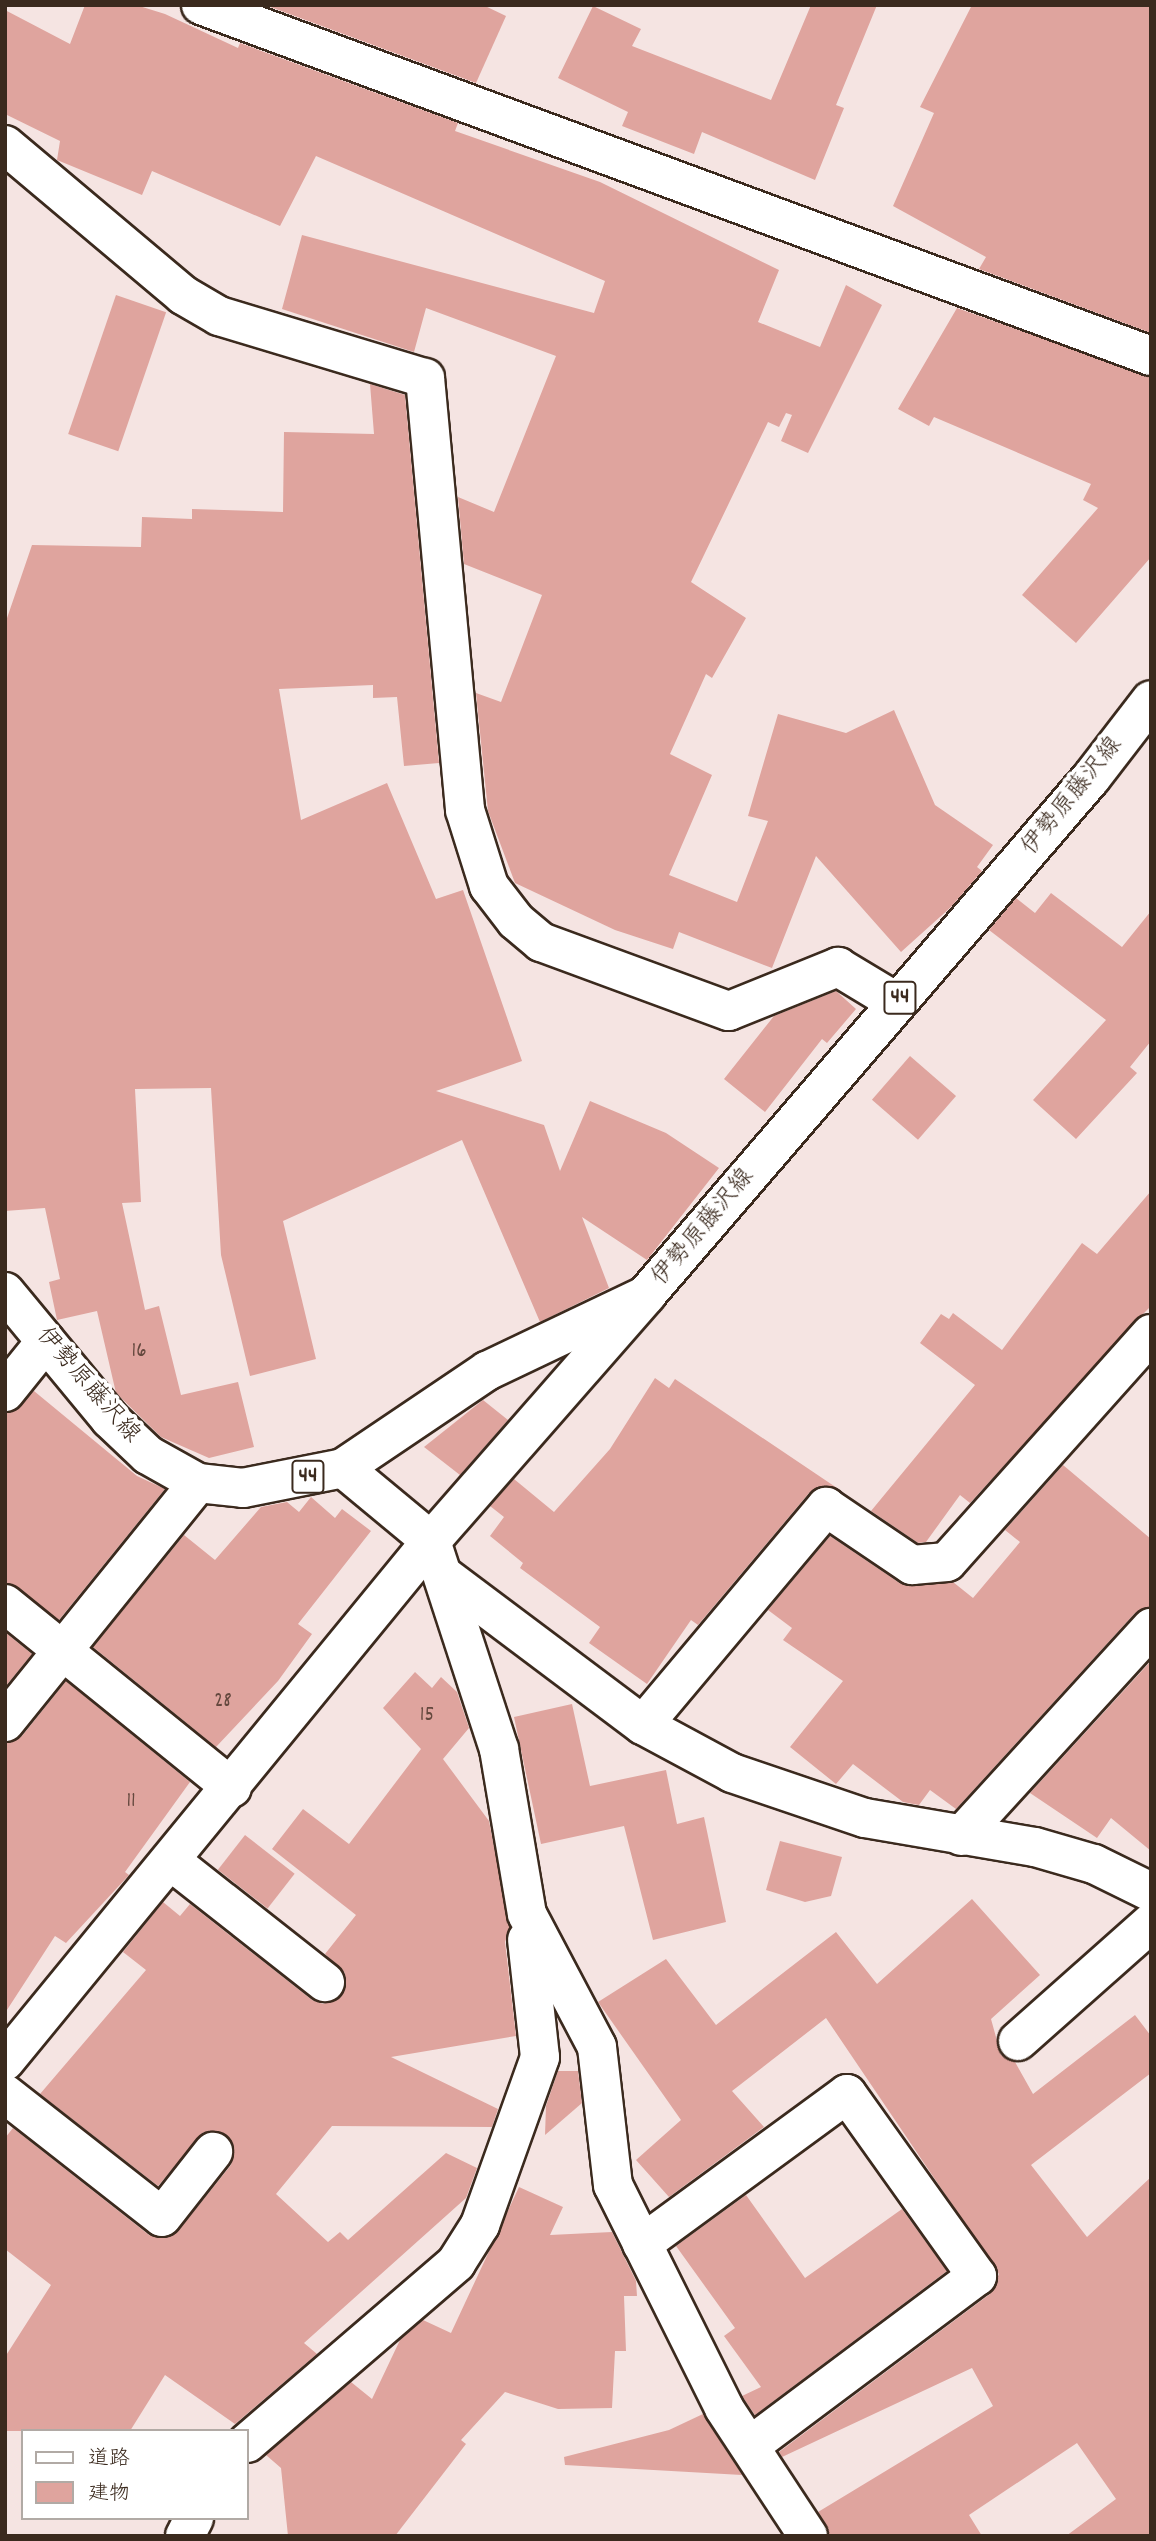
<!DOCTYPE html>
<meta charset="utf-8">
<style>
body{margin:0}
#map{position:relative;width:1156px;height:2541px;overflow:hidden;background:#f5e4e2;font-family:Dekko,"Klee One",sans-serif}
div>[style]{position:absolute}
.building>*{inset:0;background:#dfa49e;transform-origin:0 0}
.roads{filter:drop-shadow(2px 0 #3b2a1e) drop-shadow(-2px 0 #3b2a1e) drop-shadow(0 2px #3b2a1e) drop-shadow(0 -2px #3b2a1e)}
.minor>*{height:38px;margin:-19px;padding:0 19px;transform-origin:19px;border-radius:19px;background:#fff}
.primary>*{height:38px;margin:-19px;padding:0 19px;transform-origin:19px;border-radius:19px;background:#fff}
span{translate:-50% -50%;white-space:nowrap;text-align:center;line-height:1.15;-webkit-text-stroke:7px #fff;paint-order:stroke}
.number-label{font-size:21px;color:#64483e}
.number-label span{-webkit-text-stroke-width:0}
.shield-label span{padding:2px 5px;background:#fff;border:2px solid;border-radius:5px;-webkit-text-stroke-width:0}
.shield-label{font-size:23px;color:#3b2a1e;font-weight:700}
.street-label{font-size:24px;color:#3b2a1e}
.frame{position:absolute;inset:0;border:7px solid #3b2a1e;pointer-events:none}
.legend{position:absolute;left:21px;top:2429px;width:228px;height:91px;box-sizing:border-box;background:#fff;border:2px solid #b1aaa5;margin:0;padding:9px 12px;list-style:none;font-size:21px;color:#3b2a1e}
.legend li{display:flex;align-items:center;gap:14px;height:35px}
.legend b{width:35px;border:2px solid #b1aaa5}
</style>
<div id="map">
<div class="building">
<i style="clip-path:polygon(85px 5px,136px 5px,165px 14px,238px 48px,240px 43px,458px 123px,455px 131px,600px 182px,779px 270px,758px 322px,820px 347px,846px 285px,882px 305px,808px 453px,781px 441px,792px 415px,786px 413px,779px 427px,768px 422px,691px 582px,746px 618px,712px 678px,706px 674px,670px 754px,712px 775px,669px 875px,737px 902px,768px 821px,748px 816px,778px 714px,846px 733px,894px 710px,935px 805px,993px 845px,977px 867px,982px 871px,951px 907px,901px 952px,816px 856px,772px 968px,679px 932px,673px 949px,615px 930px,515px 883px,488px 811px,476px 693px,501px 702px,542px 595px,464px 564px,458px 497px,494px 512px,556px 356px,426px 308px,414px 352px,282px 309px,302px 235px,594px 313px,605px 281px,316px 156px,280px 226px,152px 171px,142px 195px,57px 160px,60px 141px,5px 114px,5px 10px,70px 44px)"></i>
<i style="clip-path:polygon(265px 5px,483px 5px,506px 16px,476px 83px)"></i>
<i style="clip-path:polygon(811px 5px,877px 5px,836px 105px,844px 108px,815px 180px,702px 132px,694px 154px,622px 126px,628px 112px,558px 78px,593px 6px,641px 29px,632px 46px,771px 100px)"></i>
<i style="clip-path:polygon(972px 5px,1151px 5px,1151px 333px,979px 269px,986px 257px,893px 206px,934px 113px,920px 107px)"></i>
<i style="left:116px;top:295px;width:53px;height:147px;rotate:19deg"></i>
<i style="clip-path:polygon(957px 308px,1151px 377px,1151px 557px,1076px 643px,1022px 595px,1098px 508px,1083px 500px,1091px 484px,934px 417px,929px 426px,898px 409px)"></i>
<i style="clip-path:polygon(370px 384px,405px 395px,439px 763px,404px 766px,397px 697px,373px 698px,373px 685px,279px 689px,301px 820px,387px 783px,436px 899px,463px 890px,522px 1061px,436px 1091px,544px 1125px,560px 1171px,590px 1101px,666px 1133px,719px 1168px,647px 1260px,582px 1217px,609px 1288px,540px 1322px,462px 1140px,283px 1221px,316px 1359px,250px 1376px,221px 1255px,211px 1088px,135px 1089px,141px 1202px,122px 1203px,145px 1310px,159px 1306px,181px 1395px,238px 1382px,254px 1447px,209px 1458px,161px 1437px,116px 1393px,97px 1311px,57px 1320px,49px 1282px,60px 1279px,45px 1208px,5px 1211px,5px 624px,32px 545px,141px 547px,142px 517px,192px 519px,192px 509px,283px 512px,284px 432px,374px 434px)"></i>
<i style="clip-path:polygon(1051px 893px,1122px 947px,1151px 911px,1151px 1041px,1130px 1067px,1137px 1073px,1076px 1139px,1033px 1100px,1106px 1020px,989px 930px,1016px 898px,1035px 913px)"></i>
<i style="clip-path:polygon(836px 991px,856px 1009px,827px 1043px,822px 1039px,765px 1112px,724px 1079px,774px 1016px)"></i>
<i style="left:910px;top:1056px;width:61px;height:58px;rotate:41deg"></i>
<i style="clip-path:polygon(1151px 1191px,1151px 1306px,1144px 1313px,970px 1503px,960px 1495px,926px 1542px,918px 1543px,871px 1511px,975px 1385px,920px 1343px,941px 1314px,949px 1319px,953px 1313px,1002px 1350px,1082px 1243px,1097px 1254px)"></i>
<i style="clip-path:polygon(655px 1378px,669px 1388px,675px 1379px,837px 1488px,809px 1493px,698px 1625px,691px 1620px,647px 1684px,589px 1643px,600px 1627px,520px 1568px,523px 1563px,490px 1536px,504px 1517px,490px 1506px,514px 1479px,554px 1512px,610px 1449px)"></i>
<i style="clip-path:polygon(34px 1391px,137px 1476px,165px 1489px,59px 1620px,5px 1583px,5px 1413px)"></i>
<i style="clip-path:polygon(483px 1400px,508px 1420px,460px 1475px,424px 1447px)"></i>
<i style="clip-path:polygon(1063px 1465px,1151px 1539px,1151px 1607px,1135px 1613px,956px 1809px,930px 1790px,919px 1805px,903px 1802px,853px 1764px,836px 1784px,790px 1747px,843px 1681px,783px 1640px,792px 1628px,768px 1610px,830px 1536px,901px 1584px,953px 1582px,973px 1598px,1020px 1542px,1005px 1530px)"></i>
<i style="clip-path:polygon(311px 1497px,335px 1518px,342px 1509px,371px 1531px,298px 1624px,312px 1634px,278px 1681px,216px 1747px,93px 1647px,184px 1535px,215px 1560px,261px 1507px,287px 1502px,299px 1512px)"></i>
<i style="clip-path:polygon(5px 1632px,32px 1654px,5px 1687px)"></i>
<i style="clip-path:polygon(1151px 1661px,1151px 1851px,1111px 1818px,1097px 1838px,1030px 1793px)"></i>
<i style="clip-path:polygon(415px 1672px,432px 1688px,441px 1677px,457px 1692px,469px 1728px,443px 1759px,489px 1821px,510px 1928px,505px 1942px,516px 2036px,391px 2057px,498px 2109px,492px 2127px,332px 2126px,276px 2194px,328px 2242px,340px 2232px,348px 2240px,446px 2153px,477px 2168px,466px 2198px,304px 2343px,317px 2354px,235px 2424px,165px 2375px,130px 2431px,5px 2431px,5px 2357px,51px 2285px,5px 2249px,5px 2138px,13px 2128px,149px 2235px,169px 2237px,179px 2230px,231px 2165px,233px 2145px,227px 2135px,204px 2132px,158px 2186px,40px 2094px,146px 1970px,123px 1952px,163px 1902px,180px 1916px,190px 1904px,312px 2000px,323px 2004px,342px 1996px,345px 1973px,325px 1954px,356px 1915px,272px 1849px,303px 1809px,349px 1844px,421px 1749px,383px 1708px)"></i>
<i style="clip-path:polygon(66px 1681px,190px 1782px,125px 1872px,129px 1875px,66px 1943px,55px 1936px,5px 2013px,5px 1743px,22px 1736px)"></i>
<i style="clip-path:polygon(572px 1704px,590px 1786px,666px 1770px,677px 1824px,704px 1817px,726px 1922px,653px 1940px,624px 1826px,541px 1844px,514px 1717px)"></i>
<i style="left:245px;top:1835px;width:63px;height:44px;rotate:38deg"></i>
<i style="clip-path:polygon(780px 1841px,842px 1857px,831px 1896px,805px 1902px,766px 1890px)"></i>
<i style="clip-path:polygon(972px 1899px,1040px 1975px,991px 2019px,1001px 2055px,1015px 2062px,1033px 2094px,1135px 2015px,1151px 2036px,1151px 2073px,1031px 2165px,1087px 2237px,1151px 2177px,1151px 2536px,1066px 2536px,1116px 2499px,1077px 2443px,969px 2515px,982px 2536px,830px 2536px,818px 2512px,993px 2406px,972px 2368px,782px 2457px,779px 2452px,990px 2294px,999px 2274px,826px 2018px,732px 2091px,764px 2127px,669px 2197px,636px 2160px,681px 2120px,598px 2002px,666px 1959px,716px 2025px,836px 1932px,877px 1984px)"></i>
<i style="clip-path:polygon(558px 2071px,578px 2071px,582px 2103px,545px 2135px,546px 2106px)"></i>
<i style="clip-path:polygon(519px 2187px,563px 2207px,550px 2235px,612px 2232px,636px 2281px,637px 2296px,624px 2296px,626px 2351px,615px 2351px,612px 2408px,558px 2409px,505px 2392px,461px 2440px,466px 2444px,395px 2536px,288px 2536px,281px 2468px,266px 2455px,351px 2382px,372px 2399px,400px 2340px,423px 2320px,451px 2333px)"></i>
<i style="clip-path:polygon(746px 2195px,805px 2278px,902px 2209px,947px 2271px,755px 2415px,742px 2396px,761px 2387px,724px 2336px,735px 2328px,676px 2246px)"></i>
<i style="clip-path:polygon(703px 2414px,742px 2475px,565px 2465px,564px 2457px,669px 2430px)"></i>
</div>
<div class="roads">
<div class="minor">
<i style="left:201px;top:5px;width:1013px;rotate:20.28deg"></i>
<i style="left:5px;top:145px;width:233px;rotate:40.1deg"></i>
<i style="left:183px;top:295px;width:42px;rotate:30.3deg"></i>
<i style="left:219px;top:316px;width:215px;rotate:16.8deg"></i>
<i style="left:425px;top:378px;width:434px;rotate:84.7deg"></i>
<i style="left:465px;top:810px;width:80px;rotate:72.5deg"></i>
<i style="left:489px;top:886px;width:44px;rotate:52.4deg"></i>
<i style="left:516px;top:921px;width:33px;rotate:40deg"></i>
<i style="left:541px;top:942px;width:200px;rotate:20.2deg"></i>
<i style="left:729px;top:1011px;width:118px;rotate:-22deg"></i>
<i style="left:838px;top:967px;width:68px;rotate:31.1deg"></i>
<i style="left:5px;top:1392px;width:65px;rotate:-51.2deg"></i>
<i style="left:343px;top:1468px;width:114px;rotate:39.7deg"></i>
<i style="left:431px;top:1541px;width:219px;rotate:71.9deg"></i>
<i style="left:499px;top:1749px;width:167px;rotate:80.4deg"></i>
<i style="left:527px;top:1914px;width:150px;rotate:62.2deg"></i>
<i style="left:597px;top:2047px;width:139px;rotate:83.4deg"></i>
<i style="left:613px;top:2185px;width:249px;rotate:63.5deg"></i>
<i style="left:724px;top:2408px;width:153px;rotate:56.7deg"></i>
<i style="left:447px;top:1578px;width:245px;rotate:36.9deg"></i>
<i style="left:643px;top:1725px;width:101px;rotate:28.3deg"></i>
<i style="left:732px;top:1773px;width:140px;rotate:18.7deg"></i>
<i style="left:865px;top:1818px;width:172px;rotate:9.7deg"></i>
<i style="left:1035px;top:1847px;width:61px;rotate:16.1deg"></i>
<i style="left:1094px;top:1864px;width:64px;rotate:26.2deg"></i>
<i style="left:5px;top:1604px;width:292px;rotate:39deg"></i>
<i style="left:5px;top:1722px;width:307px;rotate:-51.1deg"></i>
<i style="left:643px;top:1725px;width:285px;rotate:-50deg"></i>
<i style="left:826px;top:1507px;width:104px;rotate:34deg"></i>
<i style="left:912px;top:1565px;width:35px;rotate:-5deg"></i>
<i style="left:947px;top:1562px;width:306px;rotate:-48.2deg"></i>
<i style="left:961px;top:1836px;width:282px;rotate:-47.6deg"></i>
<i style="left:171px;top:1861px;width:196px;rotate:38.2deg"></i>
<i style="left:1018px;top:2041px;width:178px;rotate:-41.6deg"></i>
<i style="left:5px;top:2061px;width:672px;rotate:-50.67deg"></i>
<i style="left:431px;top:1541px;width:327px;rotate:-48.8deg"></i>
<i style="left:5px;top:2094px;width:199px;rotate:38.1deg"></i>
<i style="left:162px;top:2217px;width:83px;rotate:-51.9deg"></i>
<i style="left:642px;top:2244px;width:254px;rotate:-36.2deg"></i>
<i style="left:847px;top:2094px;width:224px;rotate:54.5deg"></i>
<i style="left:977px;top:2276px;width:284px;rotate:143.2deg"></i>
<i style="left:247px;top:2443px;width:276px;rotate:-40.7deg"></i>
<i style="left:456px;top:2263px;width:45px;rotate:-57.7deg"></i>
<i style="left:480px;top:2225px;width:178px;rotate:-70.3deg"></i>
<i style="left:540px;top:2057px;width:118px;rotate:-96.3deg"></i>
<i style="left:185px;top:2536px;width:20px;rotate:-63deg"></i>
</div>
<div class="primary">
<i style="left:5px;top:1292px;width:165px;rotate:50.4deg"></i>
<i style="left:110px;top:1419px;width:52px;rotate:43.5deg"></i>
<i style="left:148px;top:1455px;width:57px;rotate:29.2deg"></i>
<i style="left:198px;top:1483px;width:45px;rotate:6.3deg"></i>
<i style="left:243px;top:1488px;width:102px;rotate:-11.3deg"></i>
<i style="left:343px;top:1468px;width:174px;rotate:-34deg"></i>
<i style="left:487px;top:1371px;width:176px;rotate:-25.5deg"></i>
<i style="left:646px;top:1295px;width:682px;rotate:-49.28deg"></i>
<i style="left:1091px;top:778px;width:98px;rotate:-52.4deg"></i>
</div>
</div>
<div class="number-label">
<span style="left:139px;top:1352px">16</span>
<span style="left:223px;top:1702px">28</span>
<span style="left:427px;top:1716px">15</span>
<span style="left:131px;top:1802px">11</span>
</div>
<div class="shield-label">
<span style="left:900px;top:998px">44</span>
<span style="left:308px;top:1477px">44</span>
</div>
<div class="street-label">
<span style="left:1073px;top:797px;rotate:-51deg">伊勢原藤沢線</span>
<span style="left:704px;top:1228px;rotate:-50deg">伊勢原藤沢線</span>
<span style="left:87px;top:1386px;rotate:49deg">伊勢原藤沢線</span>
</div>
<div class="frame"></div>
<ul class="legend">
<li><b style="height:9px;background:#fff"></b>道路</li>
<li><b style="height:19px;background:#dfa49e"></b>建物</li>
</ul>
</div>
